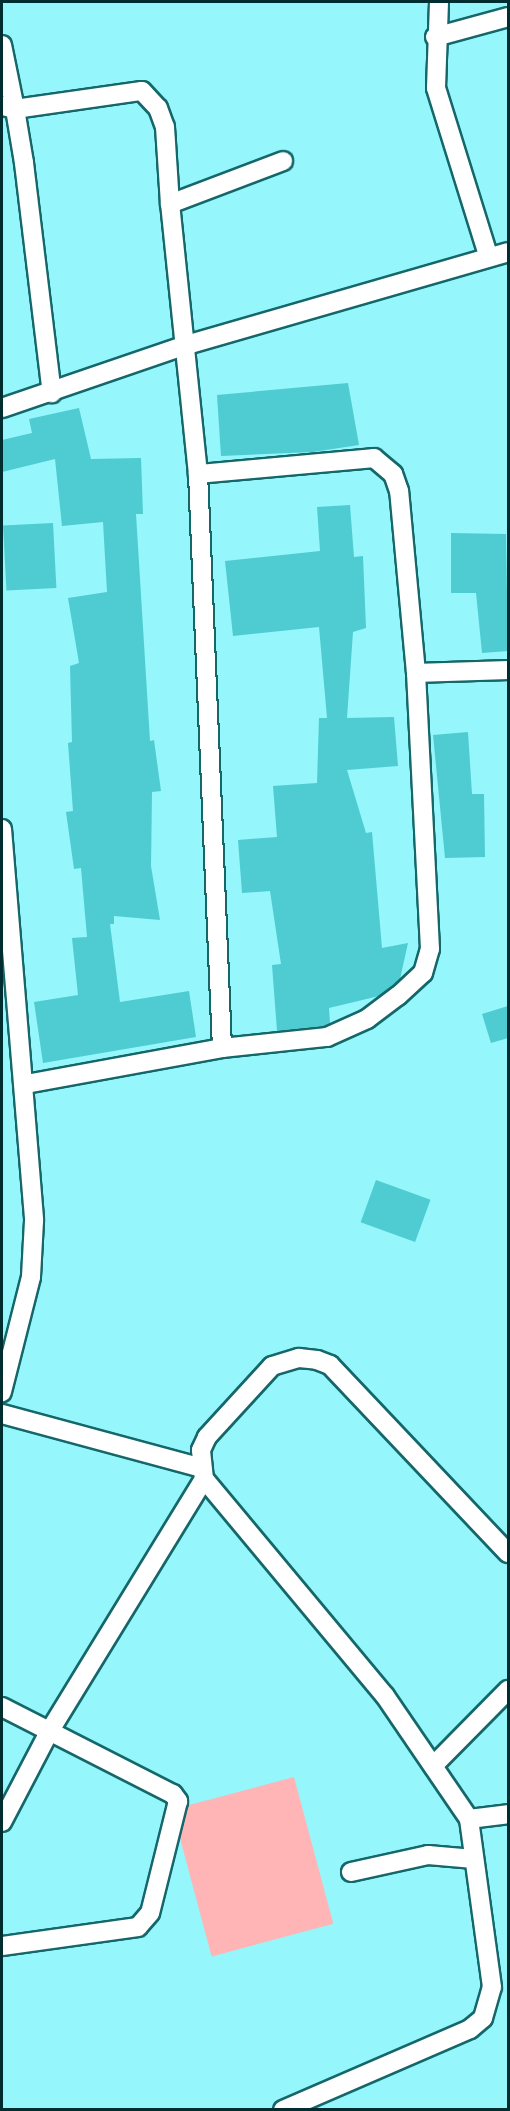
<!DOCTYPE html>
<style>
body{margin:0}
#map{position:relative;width:510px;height:2111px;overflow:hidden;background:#95f6fb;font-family:Ubuntu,sans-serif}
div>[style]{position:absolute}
.green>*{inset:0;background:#ffb5b5;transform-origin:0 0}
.building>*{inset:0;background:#4eccd1;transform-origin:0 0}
.roads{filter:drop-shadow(2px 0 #15676a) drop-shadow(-2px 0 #15676a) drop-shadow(0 2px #15676a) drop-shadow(0 -2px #15676a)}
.minor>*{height:18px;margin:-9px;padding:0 9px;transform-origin:9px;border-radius:9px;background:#fff}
span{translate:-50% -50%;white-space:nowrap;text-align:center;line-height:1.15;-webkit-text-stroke:4.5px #95f6fb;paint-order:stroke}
.frame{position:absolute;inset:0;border:3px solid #002d2f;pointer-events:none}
</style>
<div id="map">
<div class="green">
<i style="left:294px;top:1777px;width:152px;height:126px;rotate:75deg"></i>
</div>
<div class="building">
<i style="clip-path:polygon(348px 383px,359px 445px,313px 452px,221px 456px,217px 395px)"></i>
<i style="clip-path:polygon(79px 408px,91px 459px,141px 458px,143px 514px,136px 514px,150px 741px,154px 740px,161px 791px,152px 792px,151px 866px,160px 920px,114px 916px,114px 924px,110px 924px,120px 1002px,189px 991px,196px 1037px,43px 1063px,34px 1002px,78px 995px,72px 938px,87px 937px,81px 868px,74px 869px,66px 812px,73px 811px,68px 743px,72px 742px,70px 666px,79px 663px,68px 598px,107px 592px,103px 522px,62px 526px,55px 459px,2px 472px,2px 440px,32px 433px,29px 419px)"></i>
<i style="clip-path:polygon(350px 505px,354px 557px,363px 556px,366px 628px,353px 632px,347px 718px,394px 717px,398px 766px,347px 770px,366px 833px,372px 832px,382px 948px,408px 943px,400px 979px,379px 996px,329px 1008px,330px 1023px,324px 1026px,277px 1031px,272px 965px,281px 964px,270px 891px,242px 893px,238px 840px,277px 837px,273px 786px,317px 783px,319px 718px,327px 718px,319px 627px,233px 636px,225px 561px,320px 551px,317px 507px)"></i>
<i style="left:53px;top:523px;width:65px;height:50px;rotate:87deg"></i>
<i style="clip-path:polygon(451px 533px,506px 534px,508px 651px,482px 653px,476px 593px,451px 593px)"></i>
<i style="clip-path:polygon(468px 732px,472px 794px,484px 794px,485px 857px,445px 858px,433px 735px)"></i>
<i style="clip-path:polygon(508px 1006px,508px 1038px,491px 1043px,482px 1014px)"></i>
<i style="left:376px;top:1180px;width:58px;height:45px;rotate:20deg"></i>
</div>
<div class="roads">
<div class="minor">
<i style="left:439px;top:2px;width:86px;rotate:92deg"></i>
<i style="left:436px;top:88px;width:175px;rotate:72.7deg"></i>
<i style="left:435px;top:37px;width:76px;rotate:-15.3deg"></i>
<i style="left:2px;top:45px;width:65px;rotate:78.5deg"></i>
<i style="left:15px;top:109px;width:128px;rotate:-8.1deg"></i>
<i style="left:142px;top:91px;width:23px;rotate:47deg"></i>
<i style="left:158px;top:108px;width:20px;rotate:70deg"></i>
<i style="left:165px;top:127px;width:77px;rotate:86.3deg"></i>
<i style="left:3px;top:106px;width:12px;rotate:14deg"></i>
<i style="left:15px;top:109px;width:55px;rotate:80.5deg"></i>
<i style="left:24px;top:163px;width:232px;rotate:83.1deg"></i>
<i style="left:2px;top:408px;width:191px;rotate:-18.9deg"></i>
<i style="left:183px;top:346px;width:338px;rotate:-16.1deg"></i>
<i style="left:416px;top:673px;width:92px;rotate:-1.9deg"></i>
<i style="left:2px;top:829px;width:393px;rotate:85.3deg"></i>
<i style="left:34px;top:1221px;width:56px;rotate:93.1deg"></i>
<i style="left:31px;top:1277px;width:119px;rotate:104.2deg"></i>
<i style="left:222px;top:1048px;width:575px;rotate:-92.39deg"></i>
<i style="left:198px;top:474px;width:271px;rotate:-95.9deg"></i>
<i style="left:170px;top:204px;width:121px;rotate:-20.8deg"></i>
<i style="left:26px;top:1084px;width:199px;rotate:-10.4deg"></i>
<i style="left:222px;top:1048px;width:106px;rotate:-6deg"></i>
<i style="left:327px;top:1037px;width:44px;rotate:-24.2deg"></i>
<i style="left:367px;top:1019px;width:39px;rotate:-37deg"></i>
<i style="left:398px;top:996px;width:34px;rotate:-43deg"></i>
<i style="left:423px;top:973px;width:25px;rotate:-74deg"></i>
<i style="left:430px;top:949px;width:276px;rotate:-92.9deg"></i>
<i style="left:416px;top:673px;width:183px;rotate:-95.3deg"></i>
<i style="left:399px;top:491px;width:18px;rotate:-109deg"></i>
<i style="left:393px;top:474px;width:25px;rotate:-140deg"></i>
<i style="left:374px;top:458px;width:177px;rotate:174.8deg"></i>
<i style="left:2px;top:1414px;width:204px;rotate:15.1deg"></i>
<i style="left:2px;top:1707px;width:192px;rotate:27deg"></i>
<i style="left:173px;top:1794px;width:9px;rotate:54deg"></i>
<i style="left:178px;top:1801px;width:115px;rotate:104deg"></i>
<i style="left:150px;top:1913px;width:18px;rotate:131deg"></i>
<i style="left:138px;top:1927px;width:137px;rotate:172deg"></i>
<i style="left:433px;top:1766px;width:107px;rotate:-45.4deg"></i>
<i style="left:469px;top:1819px;width:39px;rotate:-7deg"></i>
<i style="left:2px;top:1822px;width:102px;rotate:-62.4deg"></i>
<i style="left:49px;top:1732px;width:297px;rotate:-58.5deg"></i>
<i style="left:351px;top:1872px;width:79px;rotate:-12.4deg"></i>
<i style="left:428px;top:1855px;width:46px;rotate:5deg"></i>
<i style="left:283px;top:2110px;width:204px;rotate:-23.4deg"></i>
<i style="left:470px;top:2029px;width:17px;rotate:-40deg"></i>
<i style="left:483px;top:2018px;width:32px;rotate:-74deg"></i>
<i style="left:492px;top:1987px;width:170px;rotate:-97.8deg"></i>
<i style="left:469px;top:1819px;width:149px;rotate:-124.3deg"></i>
<i style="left:385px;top:1696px;width:283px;rotate:-129.8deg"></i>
<i style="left:204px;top:1479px;width:29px;rotate:-96deg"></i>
<i style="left:201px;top:1450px;width:14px;rotate:-65deg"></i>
<i style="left:207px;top:1437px;width:96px;rotate:-47.5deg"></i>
<i style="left:272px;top:1366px;width:28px;rotate:-17deg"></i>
<i style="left:299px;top:1358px;width:18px;rotate:6deg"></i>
<i style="left:317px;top:1360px;width:14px;rotate:21deg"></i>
<i style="left:330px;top:1365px;width:259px;rotate:46.6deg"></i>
</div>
</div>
<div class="frame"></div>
</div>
